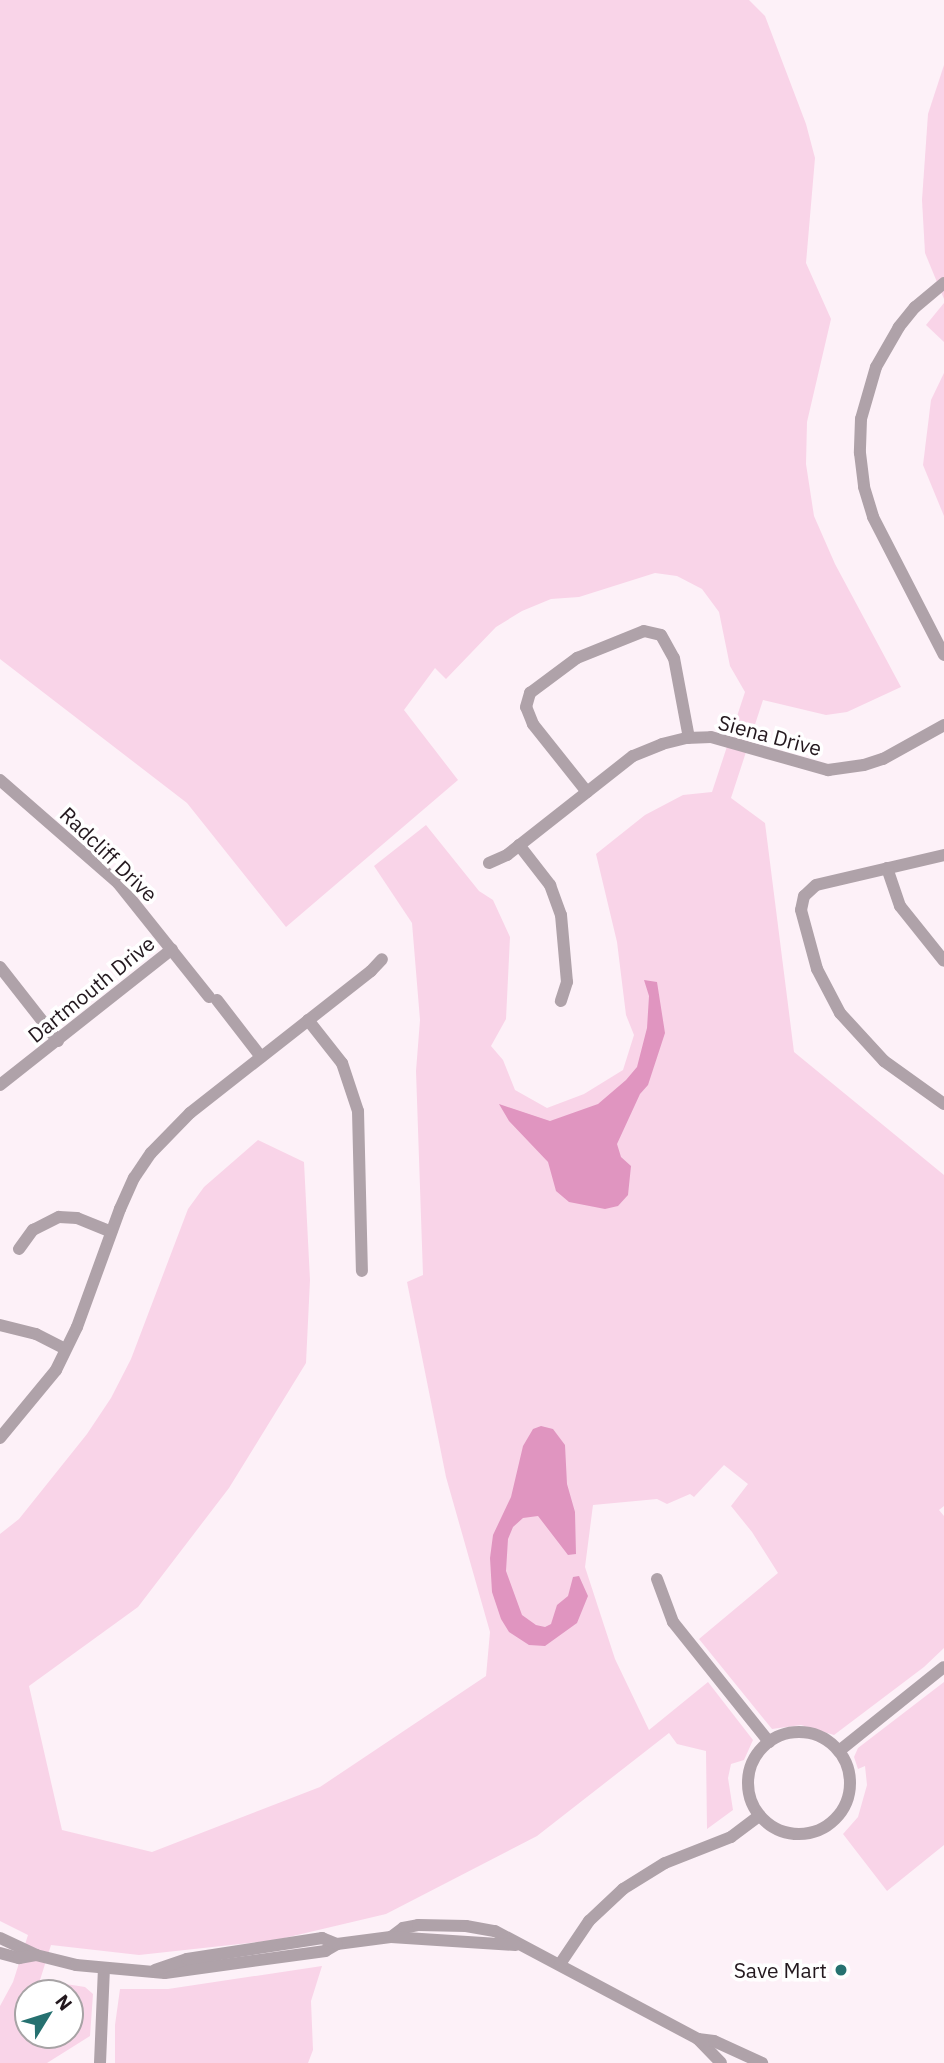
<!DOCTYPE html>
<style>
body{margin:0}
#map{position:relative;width:944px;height:2063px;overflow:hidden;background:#fdf1f8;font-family:"IBM Plex Sans",sans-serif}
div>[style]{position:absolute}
.green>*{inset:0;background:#f9d4e8}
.water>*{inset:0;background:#e095c0}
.minor>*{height:12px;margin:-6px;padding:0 6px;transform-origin:6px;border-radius:6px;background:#afa2a9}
.minor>.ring{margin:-6px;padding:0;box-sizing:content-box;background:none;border:12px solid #afa2a9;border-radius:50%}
.dots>*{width:19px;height:19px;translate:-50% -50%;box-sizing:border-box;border:4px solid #fff;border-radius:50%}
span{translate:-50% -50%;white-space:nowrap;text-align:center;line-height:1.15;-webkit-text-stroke:7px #fff;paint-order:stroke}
.street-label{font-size:21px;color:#23181e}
.poi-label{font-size:21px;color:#23181e}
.right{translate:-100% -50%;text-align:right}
.north{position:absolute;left:14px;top:1979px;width:70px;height:70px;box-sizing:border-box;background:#fff;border:2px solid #a7a3a5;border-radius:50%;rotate:52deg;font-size:19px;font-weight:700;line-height:28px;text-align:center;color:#23181e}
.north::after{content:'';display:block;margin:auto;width:24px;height:32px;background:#267170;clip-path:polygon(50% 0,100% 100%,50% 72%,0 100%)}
</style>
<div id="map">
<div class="green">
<i style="clip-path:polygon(evenodd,0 0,749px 0,765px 16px,806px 124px,815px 158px,806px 263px,831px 319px,807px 422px,806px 464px,814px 516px,835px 564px,901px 687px,847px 712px,826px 715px,763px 700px,731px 798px,765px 823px,794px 1052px,944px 1175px,944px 1506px,939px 1510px,944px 1516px,944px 1648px,924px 1667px,834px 1735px,801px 1725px,772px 1729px,699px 1639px,778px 1573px,752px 1532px,731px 1506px,748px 1484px,724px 1465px,694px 1497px,690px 1494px,667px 1504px,657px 1499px,593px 1505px,585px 1567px,615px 1659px,649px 1730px,708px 1682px,753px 1740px,744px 1760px,731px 1764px,728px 1778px,733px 1810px,707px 1829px,706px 1751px,677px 1744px,669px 1733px,537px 1836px,386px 1914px,276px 1940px,139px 1955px,51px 1945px,40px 1980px,85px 1987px,93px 1994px,90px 2036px,47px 2063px,0 2063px,0 2006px,13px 1982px,28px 1935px,0 1921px,0 1534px,19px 1519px,87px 1434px,111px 1398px,131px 1359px,188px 1209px,204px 1187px,258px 1140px,304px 1162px,310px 1280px,306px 1363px,229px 1488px,138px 1607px,29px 1686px,62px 1830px,152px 1852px,320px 1787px,486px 1676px,490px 1632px,446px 1477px,407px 1282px,423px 1275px,416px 1071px,420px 1020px,412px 923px,374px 866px,426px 825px,479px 891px,493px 900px,510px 937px,506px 1019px,491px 1046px,503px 1060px,515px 1090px,547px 1108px,584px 1094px,623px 1070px,634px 1035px,626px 1015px,617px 942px,596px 854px,645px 815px,683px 795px,712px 792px,745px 692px,730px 666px,719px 612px,702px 589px,677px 576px,655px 573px,579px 597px,551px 599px,522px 611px,496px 627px,446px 679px,435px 668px,404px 710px,458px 780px,286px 927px,187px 803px,0 659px,0 0,28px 1993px,70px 1993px,70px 2035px,28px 2035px,28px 1993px)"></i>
<i style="clip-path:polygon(944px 65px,944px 299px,925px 253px,922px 200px,928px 114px)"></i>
<i style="clip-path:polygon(944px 303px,944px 342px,926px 325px)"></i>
<i style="clip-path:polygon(944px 373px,944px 516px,923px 465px,931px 400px)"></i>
<i style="clip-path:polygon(944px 1682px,944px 1845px,887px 1891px,843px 1834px,858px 1817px,867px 1785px,865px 1766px,858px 1769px,854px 1757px,858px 1748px)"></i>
<i style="clip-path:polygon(322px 1966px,311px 2001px,313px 2050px,308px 2063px,115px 2063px,115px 2025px,120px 1989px,168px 1989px)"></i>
</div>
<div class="water">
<i style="clip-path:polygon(644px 980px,657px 982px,665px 1033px,648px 1085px,640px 1094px,617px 1144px,621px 1157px,631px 1166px,628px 1195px,618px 1206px,605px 1209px,569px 1202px,556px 1191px,548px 1162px,509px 1121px,499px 1104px,550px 1121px,598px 1104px,626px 1080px,637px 1067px,647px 1028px,649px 996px)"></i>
<i style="clip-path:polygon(541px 1426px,553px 1429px,565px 1445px,567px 1484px,575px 1512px,576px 1554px,568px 1555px,538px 1516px,523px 1518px,513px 1527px,508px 1539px,506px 1571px,522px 1615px,536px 1625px,545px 1627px,551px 1624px,557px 1605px,568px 1596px,573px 1577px,579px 1576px,588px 1596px,577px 1623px,545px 1646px,529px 1645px,509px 1632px,501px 1619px,492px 1592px,490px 1558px,493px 1535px,511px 1497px,523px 1446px,533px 1429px)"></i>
</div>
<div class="minor">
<i style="left:944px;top:283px;width:38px;rotate:140deg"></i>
<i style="left:915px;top:307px;width:26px;rotate:129deg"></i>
<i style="left:899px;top:327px;width:46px;rotate:119.9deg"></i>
<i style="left:876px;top:367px;width:54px;rotate:106.1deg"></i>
<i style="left:861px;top:419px;width:34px;rotate:92deg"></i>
<i style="left:860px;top:453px;width:34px;rotate:83deg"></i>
<i style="left:864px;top:487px;width:31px;rotate:73deg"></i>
<i style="left:873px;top:517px;width:155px;rotate:62.8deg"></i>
<i style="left:0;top:780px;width:157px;rotate:41.1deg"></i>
<i style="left:118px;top:883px;width:146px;rotate:51.4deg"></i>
<i style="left:587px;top:792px;width:87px;rotate:-128.5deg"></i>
<i style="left:533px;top:724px;width:18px;rotate:-112deg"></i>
<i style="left:526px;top:707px;width:15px;rotate:-74deg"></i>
<i style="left:530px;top:693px;width:59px;rotate:-36.7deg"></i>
<i style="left:577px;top:658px;width:72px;rotate:-21.9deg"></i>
<i style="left:644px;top:631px;width:17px;rotate:13deg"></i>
<i style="left:661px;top:635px;width:26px;rotate:61deg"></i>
<i style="left:674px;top:658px;width:81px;rotate:79.4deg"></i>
<i style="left:519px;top:845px;width:51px;rotate:52.2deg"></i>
<i style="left:550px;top:885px;width:32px;rotate:70deg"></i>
<i style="left:561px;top:915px;width:67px;rotate:84.9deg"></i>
<i style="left:567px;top:982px;width:20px;rotate:108deg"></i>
<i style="left:944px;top:855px;width:131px;rotate:166.8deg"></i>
<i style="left:816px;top:885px;width:16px;rotate:137deg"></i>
<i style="left:804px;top:896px;width:14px;rotate:102deg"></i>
<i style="left:801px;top:910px;width:61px;rotate:74.8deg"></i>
<i style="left:817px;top:969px;width:50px;rotate:62.4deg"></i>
<i style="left:840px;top:1013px;width:65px;rotate:47.5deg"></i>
<i style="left:884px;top:1061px;width:74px;rotate:35.6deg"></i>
<i style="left:489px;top:863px;width:20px;rotate:-24deg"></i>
<i style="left:507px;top:855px;width:160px;rotate:-38.2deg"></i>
<i style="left:633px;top:756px;width:31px;rotate:-22deg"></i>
<i style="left:662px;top:744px;width:25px;rotate:-14deg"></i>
<i style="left:686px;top:738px;width:25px;rotate:-2deg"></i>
<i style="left:711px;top:737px;width:122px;rotate:15.8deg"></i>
<i style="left:828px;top:770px;width:36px;rotate:-8deg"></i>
<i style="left:864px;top:765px;width:20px;rotate:-18deg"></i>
<i style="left:883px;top:759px;width:70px;rotate:-29.1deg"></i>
<i style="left:887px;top:868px;width:40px;rotate:71.1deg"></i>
<i style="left:900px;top:906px;width:70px;rotate:51.3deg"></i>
<i style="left:0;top:967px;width:94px;rotate:51.9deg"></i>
<i style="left:217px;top:1000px;width:72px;rotate:52.3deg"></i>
<i style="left:308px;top:1020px;width:55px;rotate:51.7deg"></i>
<i style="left:342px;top:1063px;width:51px;rotate:71.6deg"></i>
<i style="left:358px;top:1111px;width:160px;rotate:88.6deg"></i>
<i style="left:0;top:1085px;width:219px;rotate:-38.3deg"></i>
<i style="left:19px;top:1249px;width:24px;rotate:-54deg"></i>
<i style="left:33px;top:1230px;width:29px;rotate:-27deg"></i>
<i style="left:59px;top:1217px;width:18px;rotate:3deg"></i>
<i style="left:77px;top:1218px;width:37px;rotate:22deg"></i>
<i style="left:0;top:1325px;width:37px;rotate:14deg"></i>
<i style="left:36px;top:1334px;width:33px;rotate:27deg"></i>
<i style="left:0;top:1438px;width:88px;rotate:-50.5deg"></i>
<i style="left:56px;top:1370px;width:48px;rotate:-64deg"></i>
<i style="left:77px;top:1327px;width:126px;rotate:-70deg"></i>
<i style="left:120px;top:1209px;width:34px;rotate:-66deg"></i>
<i style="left:134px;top:1178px;width:30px;rotate:-56deg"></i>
<i style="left:151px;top:1153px;width:56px;rotate:-45.7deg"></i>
<i style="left:190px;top:1113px;width:230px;rotate:-38.1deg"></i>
<i style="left:371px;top:971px;width:16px;rotate:-47deg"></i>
<i style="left:657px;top:1579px;width:46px;rotate:69.6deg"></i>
<i style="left:673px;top:1622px;width:154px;rotate:51.3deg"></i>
<i class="ring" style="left:748px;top:1732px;width:90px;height:90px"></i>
<i style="left:839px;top:1751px;width:134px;rotate:-38.7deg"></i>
<i style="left:391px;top:1937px;width:15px;rotate:-37deg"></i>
<i style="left:403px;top:1928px;width:15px;rotate:-11deg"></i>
<i style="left:418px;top:1925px;width:48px;rotate:1.2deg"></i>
<i style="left:466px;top:1926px;width:29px;rotate:10deg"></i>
<i style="left:495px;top:1931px;width:230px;rotate:28deg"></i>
<i style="left:698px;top:2039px;width:33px;rotate:46deg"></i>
<i style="left:0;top:1938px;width:40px;rotate:25deg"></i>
<i style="left:36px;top:1955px;width:41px;rotate:14deg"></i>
<i style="left:76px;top:1965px;width:89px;rotate:5.1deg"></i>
<i style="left:165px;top:1973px;width:162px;rotate:-7.8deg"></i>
<i style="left:325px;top:1951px;width:14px;rotate:-30deg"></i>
<i style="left:337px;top:1944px;width:54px;rotate:-7.4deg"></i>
<i style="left:391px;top:1937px;width:125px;rotate:3.7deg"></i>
<i style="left:0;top:1953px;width:20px;rotate:15deg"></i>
<i style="left:19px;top:1958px;width:17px;rotate:-10deg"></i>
<i style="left:560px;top:1964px;width:52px;rotate:-56deg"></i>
<i style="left:589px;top:1921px;width:47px;rotate:-43.3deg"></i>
<i style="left:623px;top:1889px;width:49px;rotate:-31.8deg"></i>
<i style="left:665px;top:1863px;width:71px;rotate:-21.5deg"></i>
<i style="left:731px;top:1837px;width:36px;rotate:-37deg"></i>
<i style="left:155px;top:1970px;width:34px;rotate:-19deg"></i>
<i style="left:187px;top:1959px;width:137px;rotate:-8.8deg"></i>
<i style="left:322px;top:1938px;width:16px;rotate:22deg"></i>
<i style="left:698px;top:2039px;width:16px;rotate:7deg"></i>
<i style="left:714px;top:2041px;width:53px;rotate:24.6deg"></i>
<i style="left:100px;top:2063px;width:94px;rotate:-87.6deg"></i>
</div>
<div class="dots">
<i style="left:841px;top:1970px;background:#267170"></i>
</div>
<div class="street-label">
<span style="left:770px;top:735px;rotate:15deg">Siena Drive</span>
<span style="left:109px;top:854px;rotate:44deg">Radcliff Drive</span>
<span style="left:91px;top:989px;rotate:-39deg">Dartmouth Drive</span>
</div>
<div class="poi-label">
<span class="right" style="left:827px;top:1970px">Save Mart</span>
</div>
<div class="north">N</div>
</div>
